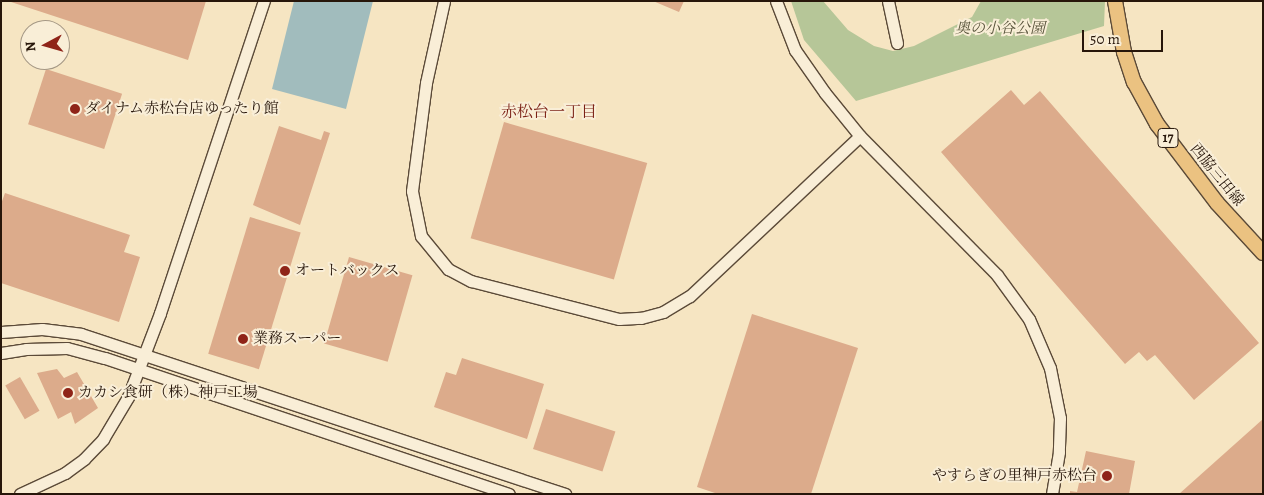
<!DOCTYPE html>
<meta charset="utf-8">
<style>
body{margin:0}
#map{position:relative;width:1264px;height:495px;overflow:hidden;background:#f6e5c2;font-family:Alegreya,"Noto Serif JP",serif}
div>[style]{position:absolute}
.green>*{inset:0;background:#b6c698}
.water>*{inset:0;background:#a1bcbd}
.building>*{inset:0;background:#dcab8b;transform-origin:0 0}
.roads{filter:drop-shadow(1px 0 #5b4a38) drop-shadow(-1px 0 #5b4a38) drop-shadow(0 1px #5b4a38) drop-shadow(0 -1px #5b4a38)}
.minor>*{height:11px;margin:-5.5px;padding:0 5.5px;transform-origin:5.5px;border-radius:5.5px;background:#f9eed7}
.major>*{height:14px;margin:-7px;padding:0 7px;transform-origin:7px;border-radius:7px;background:#ebc281}
.dots>*{width:14px;height:14px;translate:-50% -50%;box-sizing:border-box;border:2px solid #f9eed7;border-radius:50%}
span{translate:-50% -50%;white-space:nowrap;text-align:center;line-height:1.15;-webkit-text-stroke:4px #f9eed7;paint-order:stroke}
.shield-label span{padding:1px 4px;background:#f9eed7;border:1px solid;border-radius:4px;-webkit-text-stroke-width:0}
.shield-label{font-size:14px;color:#27160a;font-weight:700}
.park-label{font-size:15px;color:#59543c;font-style:italic}
.poi-label{font-size:15px;color:#27160a}
.left{translate:0 -50%;text-align:left}
.right{translate:-100% -50%;text-align:right}
.street-label{font-size:15px;color:#27160a}
.neighbourhood-label{font-size:16px;color:#7a1f14}
.frame{position:absolute;inset:0;border:2px solid #27160a;pointer-events:none}
.north{position:absolute;left:20px;top:20px;width:50px;height:50px;box-sizing:border-box;background:#f9eed7;border:1px solid #a59885;border-radius:50%;rotate:264deg;font-size:14px;font-weight:700;line-height:20px;text-align:center;color:#27160a}
.north::after{content:'';display:block;margin:auto;width:18px;height:22px;background:#8f2418;clip-path:polygon(50% 0,100% 100%,50% 72%,0 100%)}
.scale{position:absolute;left:1082px;top:30px;width:81px;height:22px;box-sizing:border-box;border:2px solid #27160a;border-top:0;padding-left:6px;font-size:15px;line-height:18px;white-space:nowrap;color:#27160a;-webkit-text-stroke:4px #f9eed7;paint-order:stroke}
</style>
<div id="map">
<div class="green">
<i style="clip-path:polygon(791px 1px,823px 1px,848px 30px,874px 46px,893px 51px,914px 46px,972px 17px,981px 1px,1105px 1px,1104px 26px,856px 101px,804px 40px)"></i>
</div>
<div class="water">
<i style="clip-path:polygon(294px 1px,373px 1px,346px 109px,272px 89px)"></i>
</div>
<div class="building">
<i style="clip-path:polygon(8px 1px,206px 1px,188px 60px)"></i>
<i style="clip-path:polygon(653px 1px,684px 1px,679px 12px)"></i>
<i style="left:46px;top:69px;width:80px;height:58px;rotate:18deg"></i>
<i style="clip-path:polygon(1011px 90px,1024px 105px,1040px 91px,1259px 343px,1194px 400px,1155px 355px,1147px 361px,1139px 352px,1125px 364px,941px 152px)"></i>
<i style="left:504px;top:122px;width:149px;height:121px;rotate:16deg"></i>
<i style="clip-path:polygon(279px 126px,321px 140px,324px 131px,330px 133px,300px 225px,253px 205px)"></i>
<i style="clip-path:polygon(5px 193px,130px 235px,124px 252px,140px 257px,119px 322px,1px 283px,1px 204px)"></i>
<i style="left:250px;top:217px;width:53px;height:143px;rotate:17deg"></i>
<i style="left:349px;top:257px;width:66px;height:90px;rotate:16deg"></i>
<i style="clip-path:polygon(752px 314px,858px 348px,811px 494px,718px 494px,697px 487px)"></i>
<i style="clip-path:polygon(462px 358px,544px 384px,527px 439px,434px 407px,446px 372px,456px 375px)"></i>
<i style="clip-path:polygon(57px 369px,64px 378px,77px 372px,98px 408px,75px 424px,71px 412px,58px 419px,37px 373px)"></i>
<i style="left:20px;top:377px;width:39px;height:17px;rotate:60deg"></i>
<i style="left:546px;top:409px;width:73px;height:42px;rotate:18deg"></i>
<i style="clip-path:polygon(1263px 419px,1263px 494px,1179px 494px)"></i>
<i style="clip-path:polygon(1086px 451px,1135px 461px,1129px 494px,1070px 494px,1070px 491px,1077px 492px)"></i>
</div>
<div class="roads">
<div class="minor">
<i style="left:444px;top:1px;width:84px;rotate:102.4deg"></i>
<i style="left:426px;top:83px;width:109px;rotate:97.4deg"></i>
<i style="left:412px;top:191px;width:46px;rotate:78.7deg"></i>
<i style="left:421px;top:236px;width:43px;rotate:50.7deg"></i>
<i style="left:448px;top:269px;width:26px;rotate:28deg"></i>
<i style="left:471px;top:281px;width:153px;rotate:14.4deg"></i>
<i style="left:619px;top:319px;width:22px;rotate:-3deg"></i>
<i style="left:641px;top:318px;width:23px;rotate:-15deg"></i>
<i style="left:663px;top:312px;width:31px;rotate:-31deg"></i>
<i style="left:690px;top:296px;width:233px;rotate:-43.3deg"></i>
<i style="left:776px;top:1px;width:53px;rotate:68.8deg"></i>
<i style="left:795px;top:50px;width:52px;rotate:55.1deg"></i>
<i style="left:825px;top:93px;width:55px;rotate:50.9deg"></i>
<i style="left:860px;top:136px;width:195px;rotate:45.4deg"></i>
<i style="left:997px;top:275px;width:54px;rotate:54deg"></i>
<i style="left:1029px;top:319px;width:53px;rotate:66.8deg"></i>
<i style="left:1050px;top:368px;width:51px;rotate:78.7deg"></i>
<i style="left:1060px;top:418px;width:34px;rotate:92deg"></i>
<i style="left:1059px;top:452px;width:43px;rotate:99.5deg"></i>
<i style="left:888px;top:1px;width:43px;rotate:77.9deg"></i>
<i style="left:1px;top:332px;width:41px;rotate:-4.2deg"></i>
<i style="left:42px;top:329px;width:39px;rotate:7deg"></i>
<i style="left:81px;top:334px;width:510px;rotate:18.29deg"></i>
<i style="left:1px;top:353px;width:25px;rotate:-9deg"></i>
<i style="left:26px;top:349px;width:41px;rotate:-1.4deg"></i>
<i style="left:67px;top:348px;width:39px;rotate:15deg"></i>
<i style="left:105px;top:358px;width:426px;rotate:18.6deg"></i>
<i style="left:20px;top:494px;width:50px;rotate:-25deg"></i>
<i style="left:65px;top:473px;width:24px;rotate:-36deg"></i>
<i style="left:84px;top:459px;width:28px;rotate:-46deg"></i>
<i style="left:103px;top:439px;width:49px;rotate:-59.2deg"></i>
<i style="left:128px;top:397px;width:90px;rotate:-69.1deg"></i>
<i style="left:160px;top:313px;width:329px;rotate:-71.6deg"></i>
</div>
<div class="major">
<i style="left:1115px;top:1px;width:52px;rotate:80deg"></i>
<i style="left:1124px;top:52px;width:32px;rotate:72deg"></i>
<i style="left:1134px;top:82px;width:48px;rotate:61.3deg"></i>
<i style="left:1157px;top:124px;width:99px;rotate:52.8deg"></i>
<i style="left:1217px;top:203px;width:68px;rotate:47.4deg"></i>
</div>
</div>
<div class="dots">
<i style="left:75px;top:109px;background:#8f2418"></i>
<i style="left:285px;top:271px;background:#8f2418"></i>
<i style="left:243px;top:339px;background:#8f2418"></i>
<i style="left:68px;top:393px;background:#8f2418"></i>
<i style="left:1107px;top:476px;background:#8f2418"></i>
</div>
<div class="shield-label">
<span style="left:1168px;top:138px">17</span>
</div>
<div class="park-label">
<span style="left:1000px;top:29px">奥の小谷公園</span>
</div>
<div class="poi-label">
<span class="left" style="left:85px;top:109px">ダイナム赤松台店ゆったり館</span>
<span class="left" style="left:295px;top:271px">オートバックス</span>
<span class="left" style="left:253px;top:339px">業務スーパー</span>
<span class="left" style="left:78px;top:393px">カカシ食研（株）神戸工場</span>
<span class="right" style="left:1097px;top:476px">やすらぎの里神戸赤松台</span>
</div>
<div class="street-label">
<span style="left:1217px;top:175px;rotate:51deg">西脇三田線</span>
</div>
<div class="neighbourhood-label">
<span style="left:549px;top:112px">赤松台一丁目</span>
</div>
<div class="frame"></div>
<div class="north">N</div>
<div class="scale">50 m</div>
</div>
